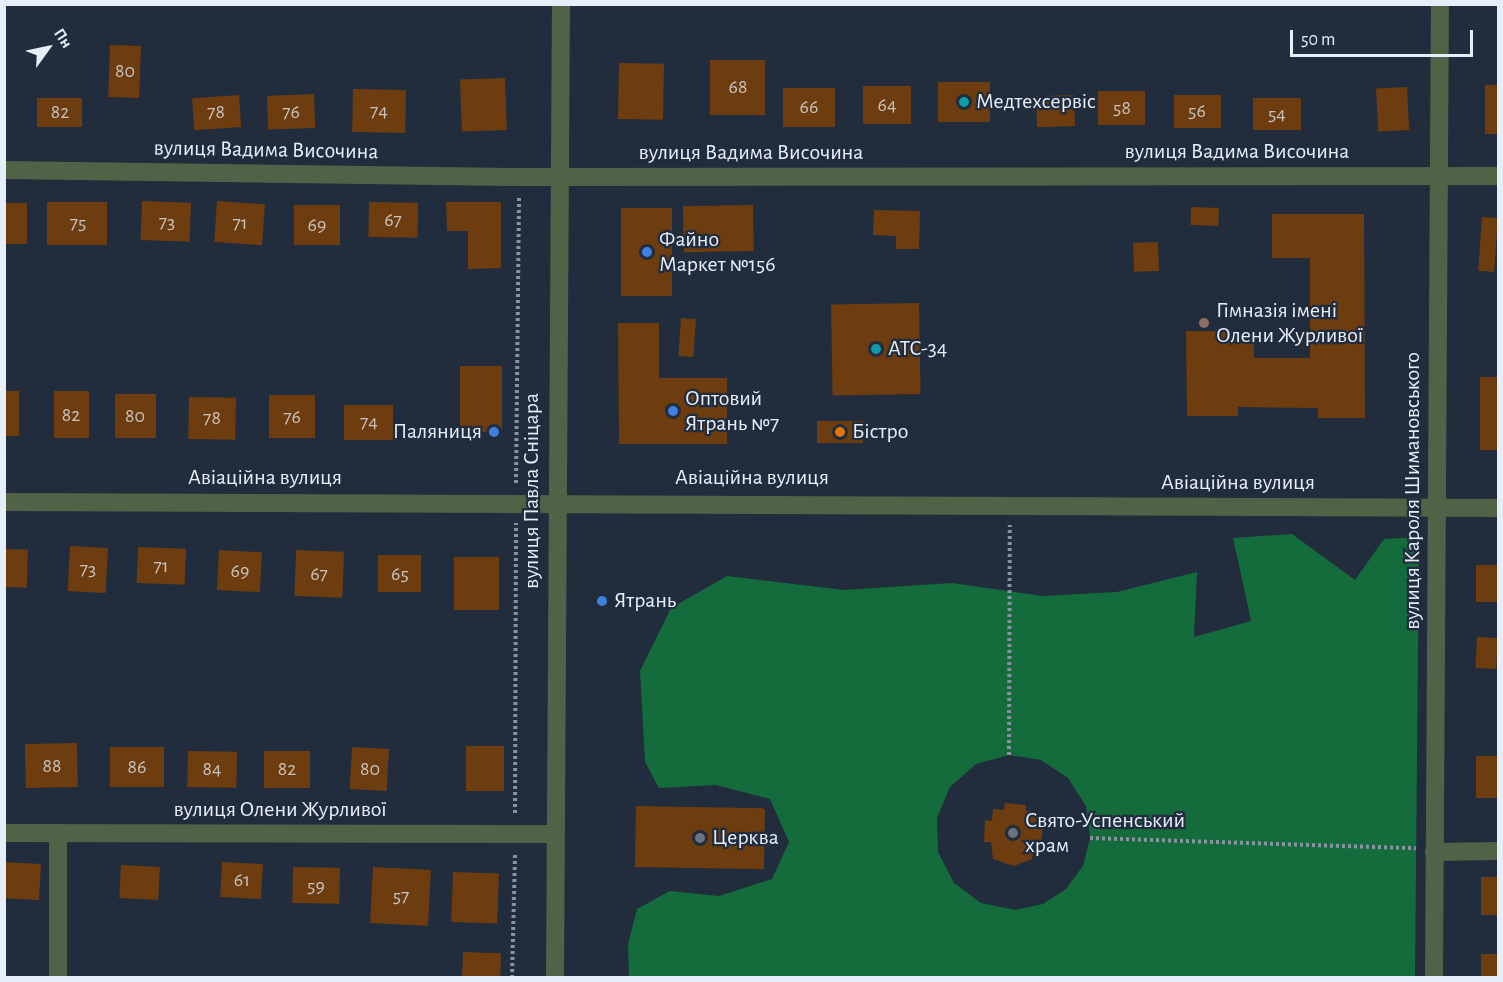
<!DOCTYPE html>
<meta charset="utf-8">
<style>
body{margin:0}
#map{position:relative;width:1503px;height:982px;overflow:hidden;background:#212c3d;font-family:"Alegreya Sans",sans-serif}
div>[style]{position:absolute}
.forest>*{inset:0;background:#146c3c}
.building>*{inset:0;background:#6d3d0f;transform-origin:0 0}
.path>*{height:4px;margin-top:-2px;transform-origin:0;background:repeating-linear-gradient(90deg,#8892a0 0 3px,transparent 0 6px)}
.street>*{height:18px;margin:-9px;padding:0 9px;transform-origin:9px;border-radius:9px;background:#516346}
.dots>*{width:16px;height:16px;translate:-50% -50%;box-sizing:border-box;border:3px solid #212c3d;border-radius:50%}
span{translate:-50% -50%;white-space:nowrap;text-align:center;line-height:1.15;-webkit-text-stroke:4.5px #212c3d;paint-order:stroke}
.number-label{font-size:20px;color:#c8c2be}
.number-label span{-webkit-text-stroke-width:0}
.poi-label{font-size:22px;color:#e6eef9}
.left{translate:0 -50%;text-align:left}
.right{translate:-100% -50%;text-align:right}
.street-label{font-size:22px;color:#e6eef9}
.frame{position:absolute;inset:0;border:6px solid #e6eef9;pointer-events:none}
.north{position:absolute;left:18px;top:18px;width:60px;height:60px;-webkit-text-stroke:4px #212c3d;paint-order:stroke;rotate:57deg;font-size:16px;font-weight:700;line-height:24px;text-align:center;color:#e6eef9}
.north::after{content:'';display:block;margin:auto;width:21px;height:27px;background:#e6eef9;clip-path:polygon(50% 0,100% 100%,50% 72%,0 100%)}
.scale{position:absolute;left:1290px;top:30px;width:183px;height:27px;box-sizing:border-box;border:3px solid #e6eef9;border-top:0;padding-left:8px;font-size:18px;line-height:21px;white-space:nowrap;color:#e6eef9;-webkit-text-stroke:4px #212c3d;paint-order:stroke}
</style>
<div id="map">
<div class="forest">
<i style="clip-path:polygon(evenodd,1292px 534px,1355px 580px,1384px 539px,1419px 537px,1415px 977px,629px 977px,628px 944px,637px 909px,670px 891px,719px 896px,772px 879px,789px 842px,770px 799px,716px 785px,659px 788px,645px 762px,640px 671px,671px 608px,727px 576px,844px 590px,952px 583px,1043px 596px,1117px 592px,1197px 572px,1194px 637px,1251px 621px,1233px 538px,1292px 534px,1009px 755px,1041px 760px,1068px 778px,1086px 806px,1090px 838px,1083px 866px,1066px 889px,1043px 904px,1015px 910px,981px 903px,954px 883px,938px 852px,937px 818px,950px 787px,976px 764px,1009px 755px)"></i>
</div>
<div class="building">
<i style="left:110px;top:45px;width:31px;height:52px;rotate:2deg"></i>
<i style="left:710px;top:60px;width:55px;height:55px"></i>
<i style="left:619px;top:63px;width:45px;height:56px;rotate:1deg"></i>
<i style="left:505px;top:78px;width:52px;height:45px;rotate:88deg"></i>
<i style="left:938px;top:82px;width:52px;height:40px"></i>
<i style="left:1485px;top:85px;width:13px;height:49px"></i>
<i style="left:863px;top:86px;width:48px;height:38px"></i>
<i style="left:1407px;top:87px;width:43px;height:31px;rotate:87deg"></i>
<i style="left:783px;top:88px;width:52px;height:39px"></i>
<i style="left:353px;top:89px;width:53px;height:43px;rotate:1deg"></i>
<i style="left:1098px;top:91px;width:47px;height:34px"></i>
<i style="left:314px;top:94px;width:34px;height:47px;rotate:88deg"></i>
<i style="left:239px;top:95px;width:32px;height:47px;rotate:86deg"></i>
<i style="left:1074px;top:95px;width:31px;height:38px;rotate:88deg"></i>
<i style="left:1174px;top:95px;width:47px;height:33px"></i>
<i style="left:37px;top:98px;width:45px;height:29px"></i>
<i style="left:1253px;top:98px;width:48px;height:32px"></i>
<i style="left:142px;top:201px;width:49px;height:39px;rotate:2deg"></i>
<i style="left:217px;top:201px;width:48px;height:41px;rotate:4deg"></i>
<i style="left:47px;top:202px;width:60px;height:43px"></i>
<i style="left:369px;top:202px;width:49px;height:35px;rotate:1deg"></i>
<i style="clip-path:polygon(446px 202px,501px 202px,501px 268px,468px 269px,468px 231px,447px 231px)"></i>
<i style="left:4px;top:203px;width:23px;height:41px"></i>
<i style="left:294px;top:205px;width:46px;height:40px"></i>
<i style="left:753px;top:205px;width:46px;height:70px;rotate:89deg"></i>
<i style="left:1191px;top:207px;width:28px;height:18px;rotate:2deg"></i>
<i style="left:621px;top:208px;width:51px;height:88px"></i>
<i style="clip-path:polygon(874px 210px,920px 211px,919px 249px,896px 249px,896px 236px,873px 235px)"></i>
<i style="clip-path:polygon(1272px 214px,1364px 214px,1365px 418px,1318px 418px,1318px 408px,1238px 407px,1238px 416px,1187px 416px,1186px 331px,1254px 331px,1254px 358px,1310px 358px,1310px 258px,1272px 258px)"></i>
<i style="left:1482px;top:217px;width:16px;height:54px;rotate:4deg"></i>
<i style="left:1158px;top:242px;width:29px;height:25px;rotate:88deg"></i>
<i style="left:919px;top:303px;width:91px;height:88px;rotate:89deg"></i>
<i style="left:681px;top:318px;width:15px;height:38px;rotate:4deg"></i>
<i style="clip-path:polygon(618px 323px,659px 323px,659px 378px,727px 378px,727px 444px,619px 444px)"></i>
<i style="left:460px;top:366px;width:42px;height:66px"></i>
<i style="left:1480px;top:377px;width:18px;height:73px"></i>
<i style="left:4px;top:391px;width:15px;height:45px"></i>
<i style="left:54px;top:391px;width:35px;height:47px"></i>
<i style="left:115px;top:394px;width:41px;height:44px"></i>
<i style="left:269px;top:395px;width:46px;height:43px"></i>
<i style="left:189px;top:397px;width:47px;height:42px;rotate:1deg"></i>
<i style="left:344px;top:405px;width:49px;height:35px"></i>
<i style="left:863px;top:421px;width:22px;height:46px;rotate:90deg"></i>
<i style="left:70px;top:546px;width:38px;height:45px;rotate:3deg"></i>
<i style="left:138px;top:547px;width:48px;height:36px;rotate:2deg"></i>
<i style="left:4px;top:549px;width:24px;height:38px;rotate:2deg"></i>
<i style="left:219px;top:550px;width:43px;height:40px;rotate:3deg"></i>
<i style="left:296px;top:550px;width:48px;height:46px;rotate:2deg"></i>
<i style="left:421px;top:555px;width:37px;height:43px;rotate:90deg"></i>
<i style="left:454px;top:557px;width:45px;height:53px"></i>
<i style="left:1476px;top:565px;width:22px;height:37px"></i>
<i style="left:1477px;top:637px;width:21px;height:31px;rotate:3deg"></i>
<i style="left:77px;top:743px;width:44px;height:52px;rotate:89deg"></i>
<i style="left:466px;top:746px;width:38px;height:45px"></i>
<i style="left:110px;top:747px;width:54px;height:40px"></i>
<i style="left:352px;top:747px;width:37px;height:42px;rotate:3deg"></i>
<i style="left:188px;top:751px;width:49px;height:36px;rotate:1deg"></i>
<i style="left:264px;top:751px;width:46px;height:37px"></i>
<i style="left:1476px;top:756px;width:22px;height:42px"></i>
<i style="clip-path:polygon(1005px 803px,1026px 805px,1026px 811px,1037px 812px,1036px 823px,1043px 823px,1041px 845px,1035px 844px,1032px 859px,1014px 866px,993px 859px,991px 842px,984px 842px,985px 820px,992px 821px,993px 809px,1004px 810px)"></i>
<i style="left:636px;top:806px;width:129px;height:61px;rotate:1deg"></i>
<i style="left:4px;top:862px;width:37px;height:36px;rotate:3deg"></i>
<i style="left:222px;top:862px;width:41px;height:35px;rotate:3deg"></i>
<i style="left:121px;top:865px;width:39px;height:33px;rotate:3deg"></i>
<i style="left:293px;top:867px;width:47px;height:36px;rotate:1deg"></i>
<i style="left:373px;top:867px;width:58px;height:56px;rotate:3deg"></i>
<i style="left:453px;top:872px;width:46px;height:50px;rotate:2deg"></i>
<i style="left:1498px;top:877px;width:38px;height:17px;rotate:90deg"></i>
<i style="left:463px;top:952px;width:38px;height:26px;rotate:2deg"></i>
<i style="left:1481px;top:954px;width:17px;height:24px"></i>
</div>
<div class="path">
<i style="left:516px;top:483px;width:287px;rotate:-89.4deg"></i>
<i style="left:1009px;top:755px;width:230px;rotate:-89.8deg"></i>
<i style="left:515px;top:813px;width:290px;rotate:-89.8deg"></i>
<i style="left:1090px;top:838px;width:326px;rotate:1.8deg"></i>
<i style="left:512px;top:978px;width:125px;rotate:-88.6deg"></i>
</div>
<div class="street">
<i style="left:4px;top:170px;width:516px;rotate:0.78deg"></i>
<i style="left:520px;top:177px;width:978px;rotate:-0.06deg"></i>
<i style="left:4px;top:502px;width:1494px;rotate:0.23deg"></i>
<i style="left:4px;top:833px;width:551px;rotate:0.1deg"></i>
<i style="left:1434px;top:852px;width:64px;rotate:-0.9deg"></i>
<i style="left:58px;top:978px;width:145px;rotate:-90deg"></i>
<i style="left:555px;top:978px;width:974px;rotate:-89.65deg"></i>
<i style="left:1434px;top:978px;width:974px;rotate:-89.65deg"></i>
</div>
<div class="dots">
<i style="left:964px;top:102px;background:#0f9aa8"></i>
<i style="left:647px;top:252px;background:#3f7fe0"></i>
<i style="left:1204px;top:323px;background:#8d6e63"></i>
<i style="left:876px;top:349px;background:#0f9aa8"></i>
<i style="left:673px;top:411px;background:#3f7fe0"></i>
<i style="left:494px;top:432px;background:#3f7fe0"></i>
<i style="left:840px;top:432px;background:#e8710a"></i>
<i style="left:602px;top:601px;background:#3f7fe0"></i>
<i style="left:1013px;top:833px;background:#6b7280"></i>
<i style="left:700px;top:838px;background:#6b7280"></i>
</div>
<div class="number-label">
<span style="left:125px;top:71px">80</span>
<span style="left:738px;top:87px">68</span>
<span style="left:887px;top:105px">64</span>
<span style="left:809px;top:107px">66</span>
<span style="left:1122px;top:108px">58</span>
<span style="left:379px;top:111px">74</span>
<span style="left:1197px;top:111px">56</span>
<span style="left:60px;top:112px">82</span>
<span style="left:216px;top:112px">78</span>
<span style="left:291px;top:112px">76</span>
<span style="left:1277px;top:114px">54</span>
<span style="left:393px;top:220px">67</span>
<span style="left:167px;top:222px">73</span>
<span style="left:78px;top:223px">75</span>
<span style="left:240px;top:223px">71</span>
<span style="left:317px;top:225px">69</span>
<span style="left:71px;top:415px">82</span>
<span style="left:135px;top:416px">80</span>
<span style="left:292px;top:417px">76</span>
<span style="left:212px;top:418px">78</span>
<span style="left:369px;top:422px">74</span>
<span style="left:161px;top:566px">71</span>
<span style="left:88px;top:569px">73</span>
<span style="left:240px;top:571px">69</span>
<span style="left:319px;top:574px">67</span>
<span style="left:400px;top:574px">65</span>
<span style="left:52px;top:766px">88</span>
<span style="left:137px;top:767px">86</span>
<span style="left:212px;top:769px">84</span>
<span style="left:287px;top:769px">82</span>
<span style="left:370px;top:769px">80</span>
<span style="left:242px;top:880px">61</span>
<span style="left:316px;top:886px">59</span>
<span style="left:401px;top:896px">57</span>
</div>
<div class="poi-label">
<span class="left" style="left:976px;top:102px">Медтехсервіс</span>
<span class="left" style="left:659px;top:252px">Файно<br>Маркет №156</span>
<span class="left" style="left:1216px;top:323px">Гімназія імені<br>Олени Журливої</span>
<span class="left" style="left:888px;top:349px">АТС-34</span>
<span class="left" style="left:685px;top:411px">Оптовий<br>Ятрань №7</span>
<span class="right" style="left:482px;top:432px">Паляниця</span>
<span class="left" style="left:852px;top:432px">Бістро</span>
<span class="left" style="left:614px;top:601px">Ятрань</span>
<span class="left" style="left:1025px;top:833px">Свято-Успенський<br>храм</span>
<span class="left" style="left:712px;top:838px">Церква</span>
</div>
<div class="street-label">
<span style="left:266px;top:150px;rotate:1deg">вулиця Вадима Височина</span>
<span style="left:1237px;top:152px">вулиця Вадима Височина</span>
<span style="left:751px;top:153px">вулиця Вадима Височина</span>
<span style="left:265px;top:478px">Авіаційна вулиця</span>
<span style="left:752px;top:478px">Авіаційна вулиця</span>
<span style="left:1238px;top:483px">Авіаційна вулиця</span>
<span style="left:532px;top:491px;rotate:-90deg">вулиця Павла Сніцара</span>
<span style="left:1413px;top:491px;rotate:-90deg">вулиця Кароля Шимановського</span>
<span style="left:280px;top:810px">вулиця Олени Журливої</span>
</div>
<div class="frame"></div>
<div class="north">Пн</div>
<div class="scale">50 m</div>
</div>
